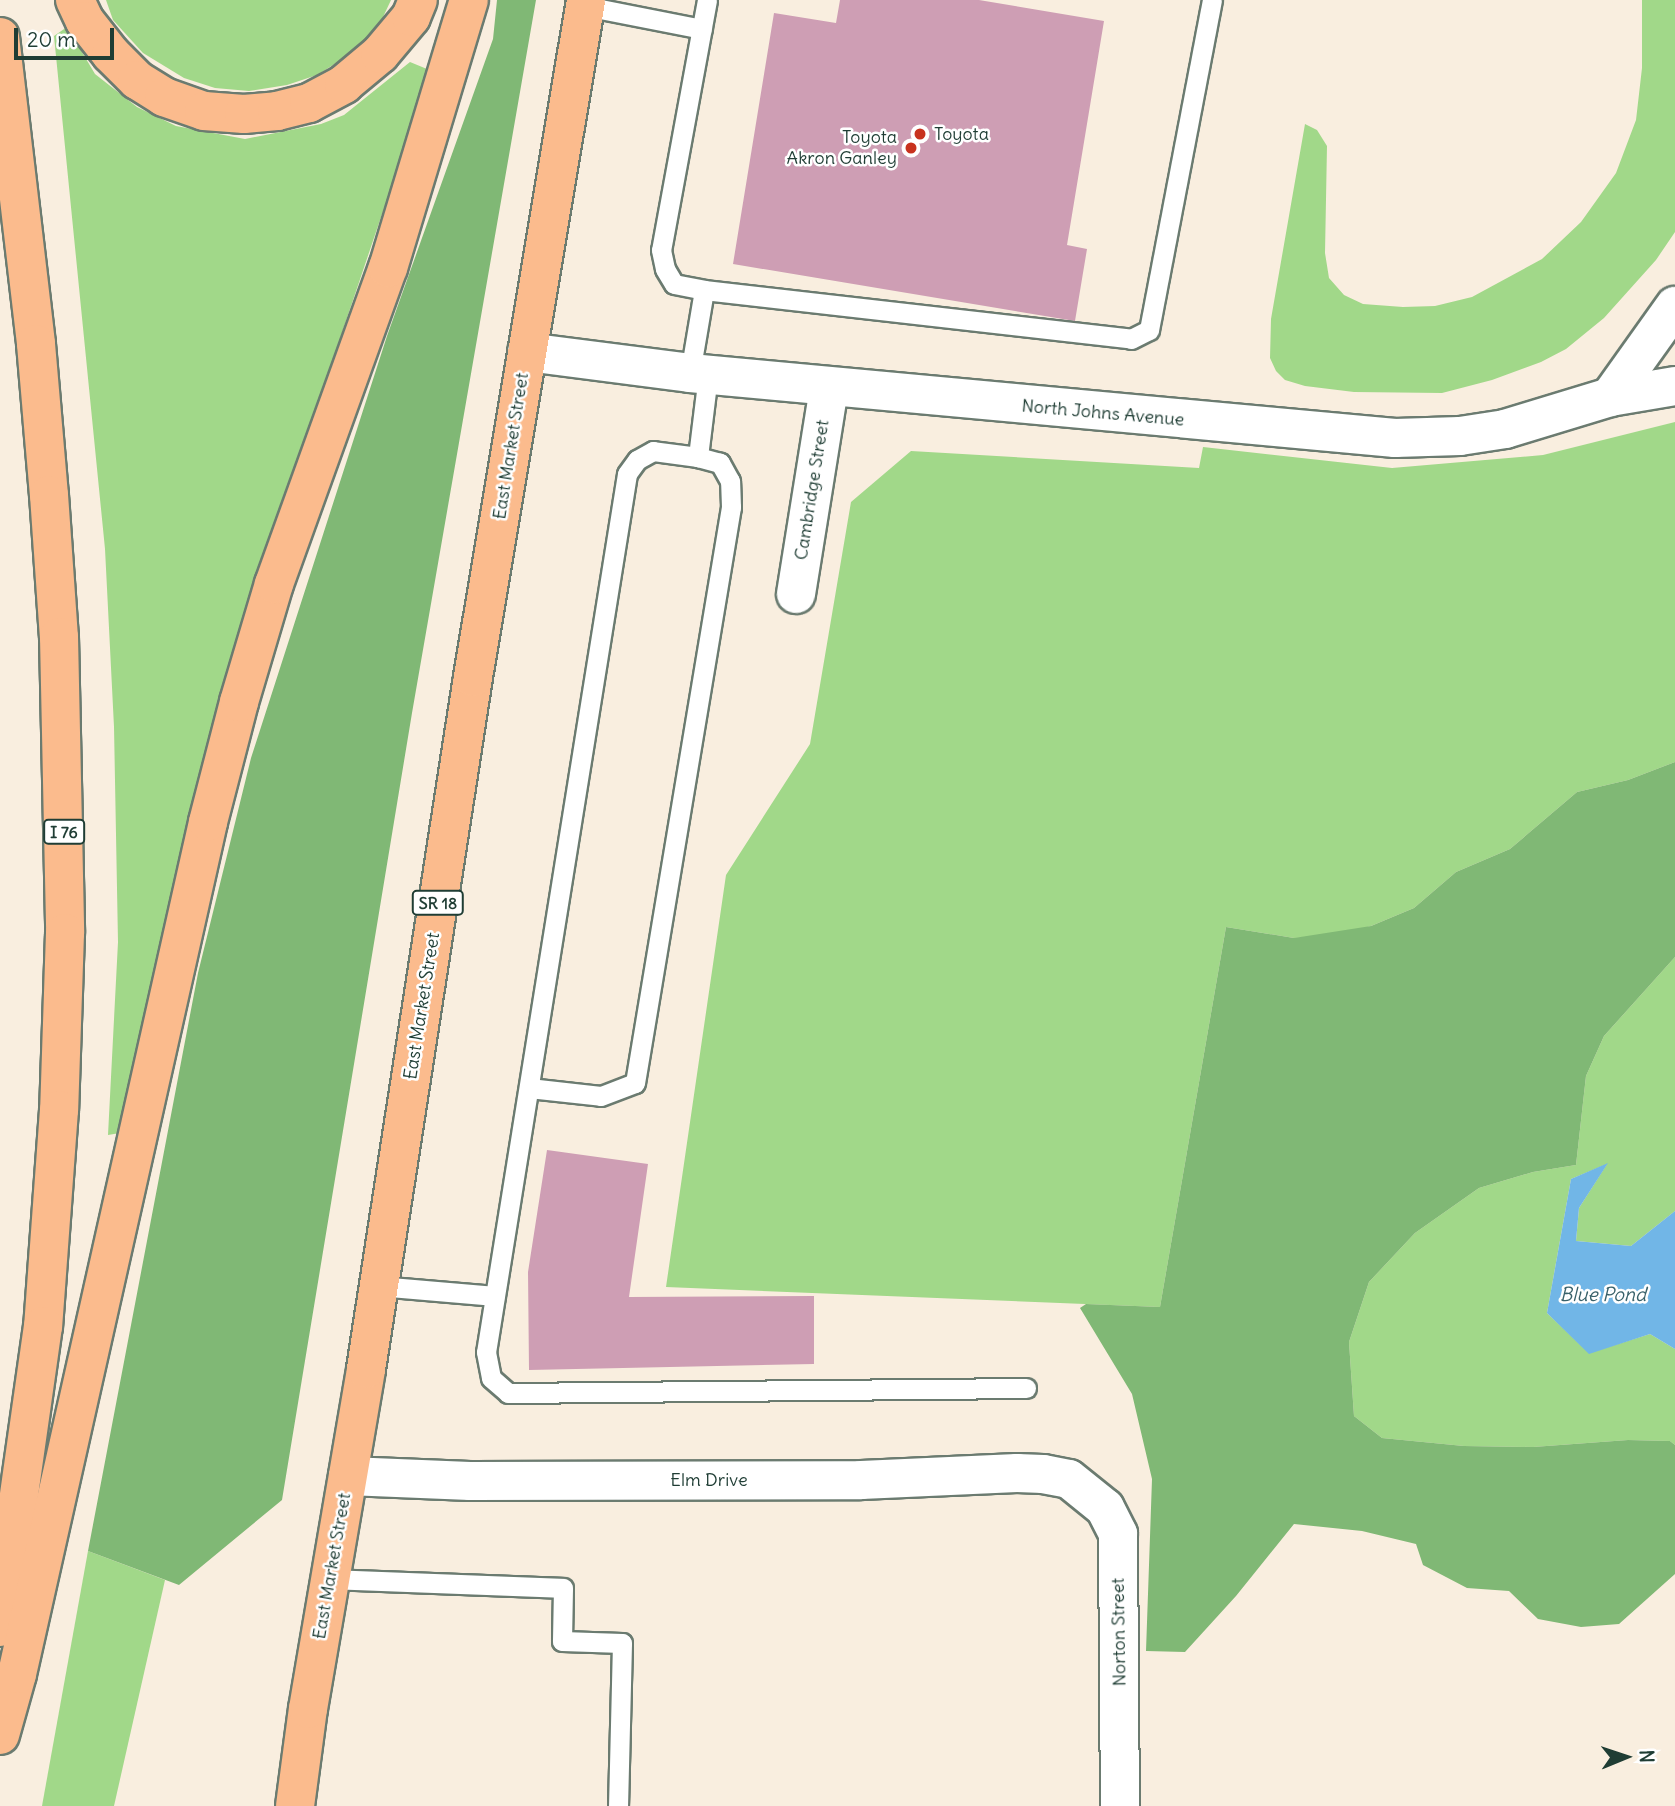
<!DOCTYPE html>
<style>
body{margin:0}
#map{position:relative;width:1675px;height:1806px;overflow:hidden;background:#f9eedf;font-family:Delius,sans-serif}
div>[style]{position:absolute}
.green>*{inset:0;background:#a1d889}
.forest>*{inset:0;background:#80b875}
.water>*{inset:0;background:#71b6e7}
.building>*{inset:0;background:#ce9eb4}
.roads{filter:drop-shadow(2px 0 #6b7b70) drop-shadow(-2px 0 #6b7b70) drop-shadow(0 2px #6b7b70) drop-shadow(0 -2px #6b7b70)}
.lane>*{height:19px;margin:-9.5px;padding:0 9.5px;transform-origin:9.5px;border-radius:9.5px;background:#fff}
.street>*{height:38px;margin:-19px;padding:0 19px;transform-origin:19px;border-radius:19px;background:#fff}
.primary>*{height:38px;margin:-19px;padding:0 19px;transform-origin:19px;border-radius:19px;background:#fbbb8d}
.highway>*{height:38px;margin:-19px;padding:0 19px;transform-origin:19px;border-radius:19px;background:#fbbb8d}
.dots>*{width:19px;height:19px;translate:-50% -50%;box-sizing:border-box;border:4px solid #fff;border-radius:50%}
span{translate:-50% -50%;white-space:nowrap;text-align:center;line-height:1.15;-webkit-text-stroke:5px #fff;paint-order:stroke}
.shield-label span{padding:2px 5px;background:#fff;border:2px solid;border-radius:5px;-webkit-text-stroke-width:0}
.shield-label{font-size:16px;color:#1f3d34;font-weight:700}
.poi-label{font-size:18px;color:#1f3d34}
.left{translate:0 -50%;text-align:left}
.right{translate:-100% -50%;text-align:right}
.street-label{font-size:18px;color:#1f3d34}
.water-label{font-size:19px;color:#38616a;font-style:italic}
.north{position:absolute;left:1591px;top:1722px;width:70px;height:70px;-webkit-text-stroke:5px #fff;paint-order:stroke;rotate:88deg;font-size:19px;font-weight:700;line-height:28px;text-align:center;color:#1f3d34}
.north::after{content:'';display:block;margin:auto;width:24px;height:32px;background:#1f3d34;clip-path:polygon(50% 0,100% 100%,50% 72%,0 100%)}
.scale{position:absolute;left:14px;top:28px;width:100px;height:32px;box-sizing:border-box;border:4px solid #1f3d34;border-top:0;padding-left:9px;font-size:21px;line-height:24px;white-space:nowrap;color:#1f3d34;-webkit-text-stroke:5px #fff;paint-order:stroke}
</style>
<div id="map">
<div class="green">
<i style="clip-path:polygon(106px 0,391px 0,377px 30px,346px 57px,317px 75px,287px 85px,249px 91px,215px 88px,184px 78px,143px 53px,113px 20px)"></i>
<i style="clip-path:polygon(1642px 0,1675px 0,1675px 232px,1656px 260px,1604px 318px,1566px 349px,1541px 362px,1492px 380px,1442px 393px,1354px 392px,1305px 386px,1285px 380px,1276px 371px,1270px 358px,1271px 319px,1305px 124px,1317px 130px,1327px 146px,1325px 253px,1329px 278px,1344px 295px,1363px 304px,1403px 307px,1435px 306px,1472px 297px,1542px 259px,1581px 222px,1616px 173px,1636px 120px,1642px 68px)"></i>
<i style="clip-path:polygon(67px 27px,95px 74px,137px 107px,176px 126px,245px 139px,321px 124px,344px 115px,410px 62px,427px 69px,403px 152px,221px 691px,120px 1133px,108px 1135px,118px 942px,114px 727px,105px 549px,54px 36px)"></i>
<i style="clip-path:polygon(1675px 422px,1675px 762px,1628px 780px,1577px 792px,1510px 849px,1456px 872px,1414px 908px,1371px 926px,1332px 937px,1294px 938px,1226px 927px,1160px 1307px,666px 1287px,726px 875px,810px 744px,851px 502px,911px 451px,1199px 468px,1203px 447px,1392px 468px,1543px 455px)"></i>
<i style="clip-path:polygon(1675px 957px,1675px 1211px,1631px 1246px,1576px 1241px,1579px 1208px,1607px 1164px,1571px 1179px,1547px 1313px,1589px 1353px,1650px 1334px,1675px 1349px,1675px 1445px,1670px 1441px,1628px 1440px,1533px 1447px,1464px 1446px,1382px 1438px,1354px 1416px,1349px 1342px,1369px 1282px,1415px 1233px,1479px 1188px,1533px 1172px,1576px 1165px,1586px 1076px,1604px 1036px)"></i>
<i style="clip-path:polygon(88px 1551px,165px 1580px,114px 1806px,42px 1806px)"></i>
</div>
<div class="forest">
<i style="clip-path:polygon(497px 0,536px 0,412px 713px,282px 1500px,179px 1585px,88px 1551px,198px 973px,251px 758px,387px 336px,493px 39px)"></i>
<i style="clip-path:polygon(1675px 762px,1675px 957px,1604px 1036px,1586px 1076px,1576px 1165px,1533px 1172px,1479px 1188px,1415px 1233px,1369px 1282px,1349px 1342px,1354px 1416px,1382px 1438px,1464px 1446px,1533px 1447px,1628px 1440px,1670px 1441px,1675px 1445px,1675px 1574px,1619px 1624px,1581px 1627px,1538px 1619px,1509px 1591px,1467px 1588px,1423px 1565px,1416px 1544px,1362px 1531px,1294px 1524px,1236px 1596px,1185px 1652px,1146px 1651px,1152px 1479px,1132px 1394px,1080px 1308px,1086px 1304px,1160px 1307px,1226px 927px,1294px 938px,1371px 926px,1414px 908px,1456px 872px,1510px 849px,1577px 792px,1628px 780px)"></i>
</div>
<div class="water">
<i style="clip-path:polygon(1608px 1163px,1579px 1208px,1576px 1241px,1631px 1246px,1675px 1211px,1675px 1349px,1650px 1334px,1589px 1354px,1547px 1313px,1571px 1179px)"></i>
</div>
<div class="building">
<i style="clip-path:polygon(840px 0,979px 0,1104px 21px,1067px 245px,1087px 249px,1075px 321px,733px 264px,774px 13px,836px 23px)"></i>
<i style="clip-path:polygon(547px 1150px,648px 1164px,629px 1297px,814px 1296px,814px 1364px,529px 1370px,528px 1272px)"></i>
</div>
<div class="roads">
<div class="lane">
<i style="left:707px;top:0;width:254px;rotate:100.4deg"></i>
<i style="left:661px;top:250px;width:19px;rotate:78deg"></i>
<i style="left:665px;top:269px;width:17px;rotate:59deg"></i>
<i style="left:674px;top:284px;width:31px;rotate:11deg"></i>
<i style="left:704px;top:290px;width:430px;rotate:6.5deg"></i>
<i style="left:1131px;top:339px;width:20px;rotate:-27deg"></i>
<i style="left:1149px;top:330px;width:336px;rotate:-79.2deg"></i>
<i style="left:585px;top:6px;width:119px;rotate:11.1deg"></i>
<i style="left:690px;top:373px;width:84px;rotate:-80.4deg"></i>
<i style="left:708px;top:375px;width:83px;rotate:97deg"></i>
<i style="left:698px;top:457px;width:45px;rotate:-172.4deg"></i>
<i style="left:653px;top:451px;width:18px;rotate:151deg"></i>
<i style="left:637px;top:460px;width:17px;rotate:126deg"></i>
<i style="left:627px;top:474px;width:889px;rotate:99.12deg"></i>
<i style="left:486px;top:1352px;width:26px;rotate:79deg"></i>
<i style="left:491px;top:1378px;width:23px;rotate:41deg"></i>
<i style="left:508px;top:1393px;width:518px;rotate:-0.55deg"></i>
<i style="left:529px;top:1088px;width:72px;rotate:6.3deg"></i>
<i style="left:601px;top:1096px;width:36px;rotate:-21deg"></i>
<i style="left:635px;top:1083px;width:584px;rotate:-80.54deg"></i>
<i style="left:731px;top:507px;width:26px;rotate:-92deg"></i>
<i style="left:730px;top:481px;width:21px;rotate:-119deg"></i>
<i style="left:720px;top:463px;width:23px;rotate:-165deg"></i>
<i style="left:379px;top:1286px;width:116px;rotate:4.9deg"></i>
<i style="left:331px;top:1579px;width:232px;rotate:2.2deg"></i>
<i style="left:563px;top:1588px;width:53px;rotate:91.1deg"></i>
<i style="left:562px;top:1641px;width:60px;rotate:1.9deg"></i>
<i style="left:622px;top:1643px;width:163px;rotate:91.4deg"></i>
</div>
<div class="street">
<i style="left:527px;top:352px;width:164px;rotate:7.3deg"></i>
<i style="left:690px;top:373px;width:708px;rotate:5.27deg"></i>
<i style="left:1395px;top:438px;width:65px;rotate:-1.8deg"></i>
<i style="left:1460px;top:436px;width:46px;rotate:-8.8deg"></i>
<i style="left:1505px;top:429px;width:110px;rotate:-16.9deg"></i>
<i style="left:1610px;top:397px;width:66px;rotate:-9.6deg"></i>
<i style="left:1610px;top:397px;width:112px;rotate:-54.5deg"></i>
<i style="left:796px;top:594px;width:210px;rotate:-80.9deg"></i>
<i style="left:348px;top:1476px;width:122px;rotate:2.3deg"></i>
<i style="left:470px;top:1481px;width:391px;rotate:-0.1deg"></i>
<i style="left:861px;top:1480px;width:156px;rotate:-2.6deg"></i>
<i style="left:1017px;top:1473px;width:26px;rotate:2deg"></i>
<i style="left:1043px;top:1474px;width:26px;rotate:11deg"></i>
<i style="left:1069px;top:1479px;width:46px;rotate:38.9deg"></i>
<i style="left:1105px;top:1508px;width:29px;rotate:63deg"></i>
<i style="left:1118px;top:1534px;width:272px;rotate:89.6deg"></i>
</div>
<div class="primary">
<i style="left:295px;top:1806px;width:98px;rotate:-82.4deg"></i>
<i style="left:308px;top:1709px;width:345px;rotate:-80.3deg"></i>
<i style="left:366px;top:1369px;width:700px;rotate:-81.21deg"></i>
<i style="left:473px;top:677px;width:686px;rotate:-80.52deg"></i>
</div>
<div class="highway">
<i style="left:75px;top:0;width:23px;rotate:65deg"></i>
<i style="left:85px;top:21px;width:42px;rotate:51.8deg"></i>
<i style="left:111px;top:54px;width:37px;rotate:45deg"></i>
<i style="left:137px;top:80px;width:32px;rotate:32deg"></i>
<i style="left:164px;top:97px;width:42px;rotate:19.3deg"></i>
<i style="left:204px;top:111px;width:40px;rotate:4.3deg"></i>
<i style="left:244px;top:114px;width:33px;rotate:-5deg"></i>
<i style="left:277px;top:111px;width:33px;rotate:-14deg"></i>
<i style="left:309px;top:103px;width:40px;rotate:-28deg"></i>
<i style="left:344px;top:84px;width:47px;rotate:-39.8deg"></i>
<i style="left:380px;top:54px;width:48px;rotate:-50deg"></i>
<i style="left:411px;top:17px;width:18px;rotate:-68deg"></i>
<i style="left:0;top:37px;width:309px;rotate:83.3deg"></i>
<i style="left:36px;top:344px;width:152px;rotate:85.1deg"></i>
<i style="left:49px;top:495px;width:142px;rotate:86deg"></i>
<i style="left:59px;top:637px;width:296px;rotate:88.8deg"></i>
<i style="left:65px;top:933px;width:177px;rotate:91.9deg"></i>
<i style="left:59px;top:1110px;width:217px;rotate:94.2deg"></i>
<i style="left:43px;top:1326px;width:304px;rotate:98.1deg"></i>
<i style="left:0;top:1735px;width:63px;rotate:-74.4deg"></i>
<i style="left:17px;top:1674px;width:873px;rotate:-77.36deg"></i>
<i style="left:208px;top:822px;width:124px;rotate:-75.5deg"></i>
<i style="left:239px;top:702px;width:123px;rotate:-73.5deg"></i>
<i style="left:274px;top:584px;width:336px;rotate:-70.2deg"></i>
<i style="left:388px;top:268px;width:280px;rotate:-73.2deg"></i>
</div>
</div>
<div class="dots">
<i style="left:920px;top:134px;background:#c8321e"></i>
<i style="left:911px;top:148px;background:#c8321e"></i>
</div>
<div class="shield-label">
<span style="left:64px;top:832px">I 76</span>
<span style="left:438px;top:903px">SR 18</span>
</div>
<div class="poi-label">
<span class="left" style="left:934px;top:134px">Toyota</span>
<span class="right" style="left:897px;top:148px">Toyota<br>Akron Ganley</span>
</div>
<div class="street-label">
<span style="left:1103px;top:413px;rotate:5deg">North Johns Avenue</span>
<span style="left:511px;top:446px;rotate:-81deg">East Market Street</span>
<span style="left:812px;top:490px;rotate:-81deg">Cambridge Street</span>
<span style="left:422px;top:1006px;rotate:-81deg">East Market Street</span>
<span style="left:709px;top:1480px">Elm Drive</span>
<span style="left:332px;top:1566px;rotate:-80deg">East Market Street</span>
<span style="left:1119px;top:1632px;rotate:-91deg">Norton Street</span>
</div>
<div class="water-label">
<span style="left:1603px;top:1295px">Blue Pond</span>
</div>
<div class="north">N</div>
<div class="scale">20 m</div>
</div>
